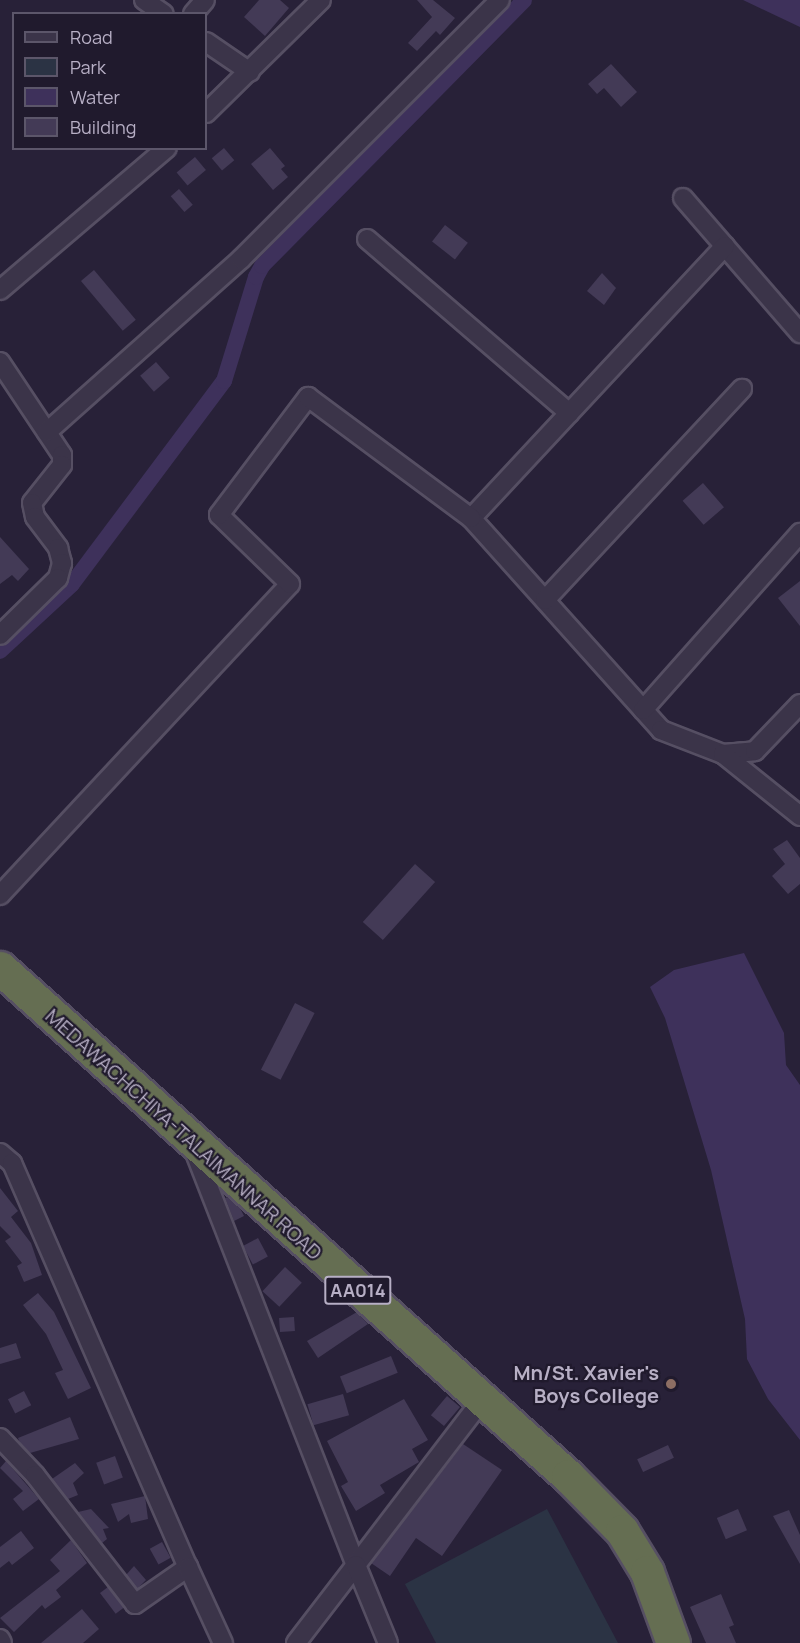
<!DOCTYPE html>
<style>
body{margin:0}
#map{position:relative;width:800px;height:1643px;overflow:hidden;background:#282138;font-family:Manrope,sans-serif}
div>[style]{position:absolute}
.green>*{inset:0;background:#2b3344}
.water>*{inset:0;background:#3e315b}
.canal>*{height:16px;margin:-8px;padding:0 8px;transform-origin:8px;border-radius:8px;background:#3e315b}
.building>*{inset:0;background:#433a56;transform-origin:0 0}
.roads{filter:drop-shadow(2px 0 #564f63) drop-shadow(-2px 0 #564f63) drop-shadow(0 2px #564f63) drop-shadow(0 -2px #564f63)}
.street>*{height:18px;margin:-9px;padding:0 9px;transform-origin:9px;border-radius:9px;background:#3b3449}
.highway>*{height:33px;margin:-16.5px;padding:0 16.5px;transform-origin:16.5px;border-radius:16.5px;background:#656e52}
.dots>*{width:16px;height:16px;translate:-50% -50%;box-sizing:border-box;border:3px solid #201a2d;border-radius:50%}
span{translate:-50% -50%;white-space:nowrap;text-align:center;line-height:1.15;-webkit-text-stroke:4.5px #201a2d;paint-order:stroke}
.shield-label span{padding:2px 4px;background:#201a2d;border:2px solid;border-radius:4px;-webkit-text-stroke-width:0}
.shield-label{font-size:18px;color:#b7afc5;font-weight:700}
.street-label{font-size:20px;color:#b7afc5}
.poi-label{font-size:20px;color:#b7afc5;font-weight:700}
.right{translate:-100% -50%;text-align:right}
.legend{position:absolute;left:12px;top:12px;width:195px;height:138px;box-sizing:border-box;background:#201a2d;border:2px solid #5c566a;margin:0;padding:8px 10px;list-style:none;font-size:18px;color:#b7afc5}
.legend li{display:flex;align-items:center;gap:12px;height:30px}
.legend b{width:30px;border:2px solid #5c566a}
</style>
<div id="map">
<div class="green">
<i style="clip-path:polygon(547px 1509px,618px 1643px,436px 1643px,405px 1584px)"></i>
</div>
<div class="water">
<i style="clip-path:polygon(743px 0,800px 0,800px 27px)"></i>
<i style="clip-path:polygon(744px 953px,784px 1033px,786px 1065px,800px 1085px,800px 1440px,768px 1399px,747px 1359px,745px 1319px,711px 1170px,665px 1018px,650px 987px,674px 970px)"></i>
</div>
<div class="canal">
<i style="left:0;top:651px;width:98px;rotate:-42.9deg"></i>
<i style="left:72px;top:584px;width:254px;rotate:-53.2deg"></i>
<i style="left:224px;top:381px;width:109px;rotate:-72.9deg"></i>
<i style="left:256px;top:277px;width:13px;rotate:-61deg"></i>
<i style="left:262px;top:266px;width:373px;rotate:-45.4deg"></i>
</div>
<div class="building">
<i style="clip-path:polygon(259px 0,280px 0,289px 8px,265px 36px,244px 17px)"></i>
<i style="clip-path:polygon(417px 0,433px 0,455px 18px,440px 35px,436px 31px,417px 51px,408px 43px,432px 17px)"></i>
<i style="clip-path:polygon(611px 64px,637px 92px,621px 107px,604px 88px,597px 94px,588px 84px)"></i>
<i style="left:224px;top:148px;width:16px;height:16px;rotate:50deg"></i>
<i style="clip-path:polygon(270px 148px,285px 166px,281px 169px,288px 177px,273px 190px,251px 164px)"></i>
<i style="left:195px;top:157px;width:17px;height:24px;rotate:50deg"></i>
<i style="left:179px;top:189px;width:21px;height:11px;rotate:49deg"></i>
<i style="left:445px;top:225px;width:29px;height:21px;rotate:38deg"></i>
<i style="left:94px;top:270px;width:65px;height:17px;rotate:50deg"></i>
<i style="clip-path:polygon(602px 273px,616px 288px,604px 305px,587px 291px)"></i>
<i style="left:156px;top:362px;width:21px;height:21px;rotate:49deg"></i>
<i style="left:703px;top:483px;width:32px;height:27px;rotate:49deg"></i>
<i style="clip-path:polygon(0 537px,29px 569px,18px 581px,12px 575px,0 584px)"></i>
<i style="clip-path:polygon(800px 581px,800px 626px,778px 598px)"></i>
<i style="clip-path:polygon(787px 840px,800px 858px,800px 884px,788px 894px,772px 876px,785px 864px,773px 849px)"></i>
<i style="left:415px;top:864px;width:27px;height:78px;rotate:42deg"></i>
<i style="left:295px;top:1003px;width:22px;height:75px;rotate:27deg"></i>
<i style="clip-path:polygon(0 1188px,18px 1211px,11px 1217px,31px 1243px,42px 1275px,24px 1282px,17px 1266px,22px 1263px,5px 1241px,11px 1237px,0 1226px)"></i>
<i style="clip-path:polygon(228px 1197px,240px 1208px,244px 1216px,234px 1221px,225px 1198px)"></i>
<i style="left:258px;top:1238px;width:21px;height:17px;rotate:62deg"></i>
<i style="left:285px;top:1267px;width:23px;height:33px;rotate:43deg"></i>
<i style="clip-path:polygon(38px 1293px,54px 1312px,91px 1388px,68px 1399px,55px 1373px,63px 1370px,46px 1334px,23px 1305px)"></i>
<i style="clip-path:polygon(357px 1312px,368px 1324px,318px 1358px,307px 1341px)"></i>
<i style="left:294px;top:1317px;width:14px;height:15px;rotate:86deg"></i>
<i style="clip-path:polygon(16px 1343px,21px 1358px,0 1364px,0 1348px)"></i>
<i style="left:391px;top:1356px;width:18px;height:55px;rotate:68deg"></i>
<i style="left:24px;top:1391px;width:16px;height:18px;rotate:63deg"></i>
<i style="left:343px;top:1394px;width:22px;height:37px;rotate:74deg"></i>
<i style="left:447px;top:1396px;width:17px;height:25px;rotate:40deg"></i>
<i style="clip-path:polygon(404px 1399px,428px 1440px,412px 1449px,419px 1462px,380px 1485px,385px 1493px,356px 1511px,341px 1486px,348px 1482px,327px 1441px)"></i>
<i style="clip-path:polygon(70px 1417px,79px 1439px,30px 1453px,20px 1443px,18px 1438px)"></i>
<i style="clip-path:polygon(463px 1444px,502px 1470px,442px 1556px,416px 1538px,390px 1576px,371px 1563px)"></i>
<i style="left:668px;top:1445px;width:14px;height:34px;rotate:65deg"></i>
<i style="left:115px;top:1456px;width:23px;height:20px;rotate:70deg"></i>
<i style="clip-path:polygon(6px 1461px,39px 1499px,23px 1511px,13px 1499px,23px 1491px,0 1468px)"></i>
<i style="clip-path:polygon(75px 1463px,84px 1473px,73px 1483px,78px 1495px,68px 1499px,52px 1479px)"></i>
<i style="clip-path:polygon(145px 1496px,148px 1519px,131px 1523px,129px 1514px,118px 1522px,111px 1504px)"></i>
<i style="clip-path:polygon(91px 1509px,109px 1528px,103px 1529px,107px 1539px,102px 1543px,78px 1512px)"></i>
<i style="left:738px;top:1509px;width:23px;height:23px;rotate:67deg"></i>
<i style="clip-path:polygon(789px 1510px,800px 1535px,800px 1564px,773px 1516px)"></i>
<i style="clip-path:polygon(21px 1531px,34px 1548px,12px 1565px,9px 1561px,0 1568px,0 1547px)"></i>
<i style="clip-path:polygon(71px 1540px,87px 1563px,56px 1590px,61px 1597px,45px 1609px,42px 1605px,14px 1632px,0 1618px,60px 1571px,50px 1560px)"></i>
<i style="left:162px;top:1542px;width:18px;height:14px;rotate:61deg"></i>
<i style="clip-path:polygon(134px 1566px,146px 1580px,137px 1589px,126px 1575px)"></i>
<i style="left:108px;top:1587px;width:26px;height:10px;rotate:53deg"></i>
<i style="clip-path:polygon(721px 1594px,734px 1625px,729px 1627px,736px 1643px,706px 1643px,690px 1607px)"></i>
<i style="clip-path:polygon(82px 1609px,99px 1629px,83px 1643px,41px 1643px)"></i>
</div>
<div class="roads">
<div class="street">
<i style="left:144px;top:0;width:24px;rotate:35deg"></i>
<i style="left:193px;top:14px;width:18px;rotate:-49deg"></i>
<i style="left:206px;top:42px;width:53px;rotate:34.3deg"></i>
<i style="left:206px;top:113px;width:161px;rotate:-44.5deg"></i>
<i style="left:683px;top:198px;width:179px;rotate:49.1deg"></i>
<i style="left:367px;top:239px;width:267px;rotate:40.7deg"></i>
<i style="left:725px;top:246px;width:372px;rotate:133deg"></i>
<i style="left:471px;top:518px;width:285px;rotate:48.1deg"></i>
<i style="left:661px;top:730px;width:66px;rotate:21.2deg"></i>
<i style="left:723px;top:754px;width:32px;rotate:-5deg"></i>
<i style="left:755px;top:751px;width:65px;rotate:-46.2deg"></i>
<i style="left:0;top:290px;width:219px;rotate:-40.4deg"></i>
<i style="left:0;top:362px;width:112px;rotate:56.3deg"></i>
<i style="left:62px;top:455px;width:10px;rotate:90deg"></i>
<i style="left:62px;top:465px;width:48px;rotate:128.3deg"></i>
<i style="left:32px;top:503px;width:14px;rotate:78deg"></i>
<i style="left:35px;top:517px;width:39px;rotate:53deg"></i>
<i style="left:58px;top:548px;width:16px;rotate:75deg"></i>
<i style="left:62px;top:563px;width:16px;rotate:105deg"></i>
<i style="left:58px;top:578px;width:81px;rotate:135.5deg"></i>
<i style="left:47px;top:432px;width:260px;rotate:-41.7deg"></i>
<i style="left:241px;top:259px;width:366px;rotate:-45deg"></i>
<i style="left:545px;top:600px;width:289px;rotate:-47deg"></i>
<i style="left:643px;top:710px;width:237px;rotate:-48.4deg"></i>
<i style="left:723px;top:754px;width:99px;rotate:38.8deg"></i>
<i style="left:0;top:895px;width:425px;rotate:-47deg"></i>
<i style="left:290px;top:584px;width:99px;rotate:-135.8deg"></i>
<i style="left:219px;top:515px;width:148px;rotate:-53deg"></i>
<i style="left:308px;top:397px;width:203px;rotate:36.6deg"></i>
<i style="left:194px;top:1150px;width:445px;rotate:68.7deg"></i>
<i style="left:0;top:1153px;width:16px;rotate:40deg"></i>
<i style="left:12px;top:1163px;width:441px;rotate:66.5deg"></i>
<i style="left:0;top:1438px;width:51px;rotate:46.6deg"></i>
<i style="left:35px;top:1475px;width:163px;rotate:52.2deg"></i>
<i style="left:135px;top:1604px;width:65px;rotate:-34.9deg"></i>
<i style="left:188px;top:1567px;width:84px;rotate:65.3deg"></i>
<i style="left:356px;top:1565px;width:209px;rotate:-52.6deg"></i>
<i style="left:0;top:1639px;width:4px;rotate:63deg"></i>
<i style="left:296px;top:1643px;width:98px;rotate:-52.4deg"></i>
<i style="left:356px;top:1565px;width:84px;rotate:67.7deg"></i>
</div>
<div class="highway">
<i style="left:0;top:968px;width:762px;rotate:41.81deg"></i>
<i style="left:568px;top:1476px;width:77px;rotate:45.5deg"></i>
<i style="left:622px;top:1531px;width:48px;rotate:58.6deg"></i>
<i style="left:647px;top:1572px;width:76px;rotate:69.9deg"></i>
</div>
</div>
<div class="dots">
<i style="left:671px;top:1384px;background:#8d6e63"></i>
</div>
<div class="shield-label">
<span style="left:358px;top:1290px">AA014</span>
</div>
<div class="street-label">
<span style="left:184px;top:1134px;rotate:42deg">MEDAWACHCHIYA-TALAIMANNAR ROAD</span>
</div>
<div class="poi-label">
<span class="right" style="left:659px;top:1384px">Mn/St. Xavier's<br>Boys College</span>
</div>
<ul class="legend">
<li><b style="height:8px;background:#3b3449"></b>Road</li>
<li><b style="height:16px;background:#2b3344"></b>Park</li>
<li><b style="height:16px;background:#3e315b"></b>Water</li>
<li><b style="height:16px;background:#433a56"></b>Building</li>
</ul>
</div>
